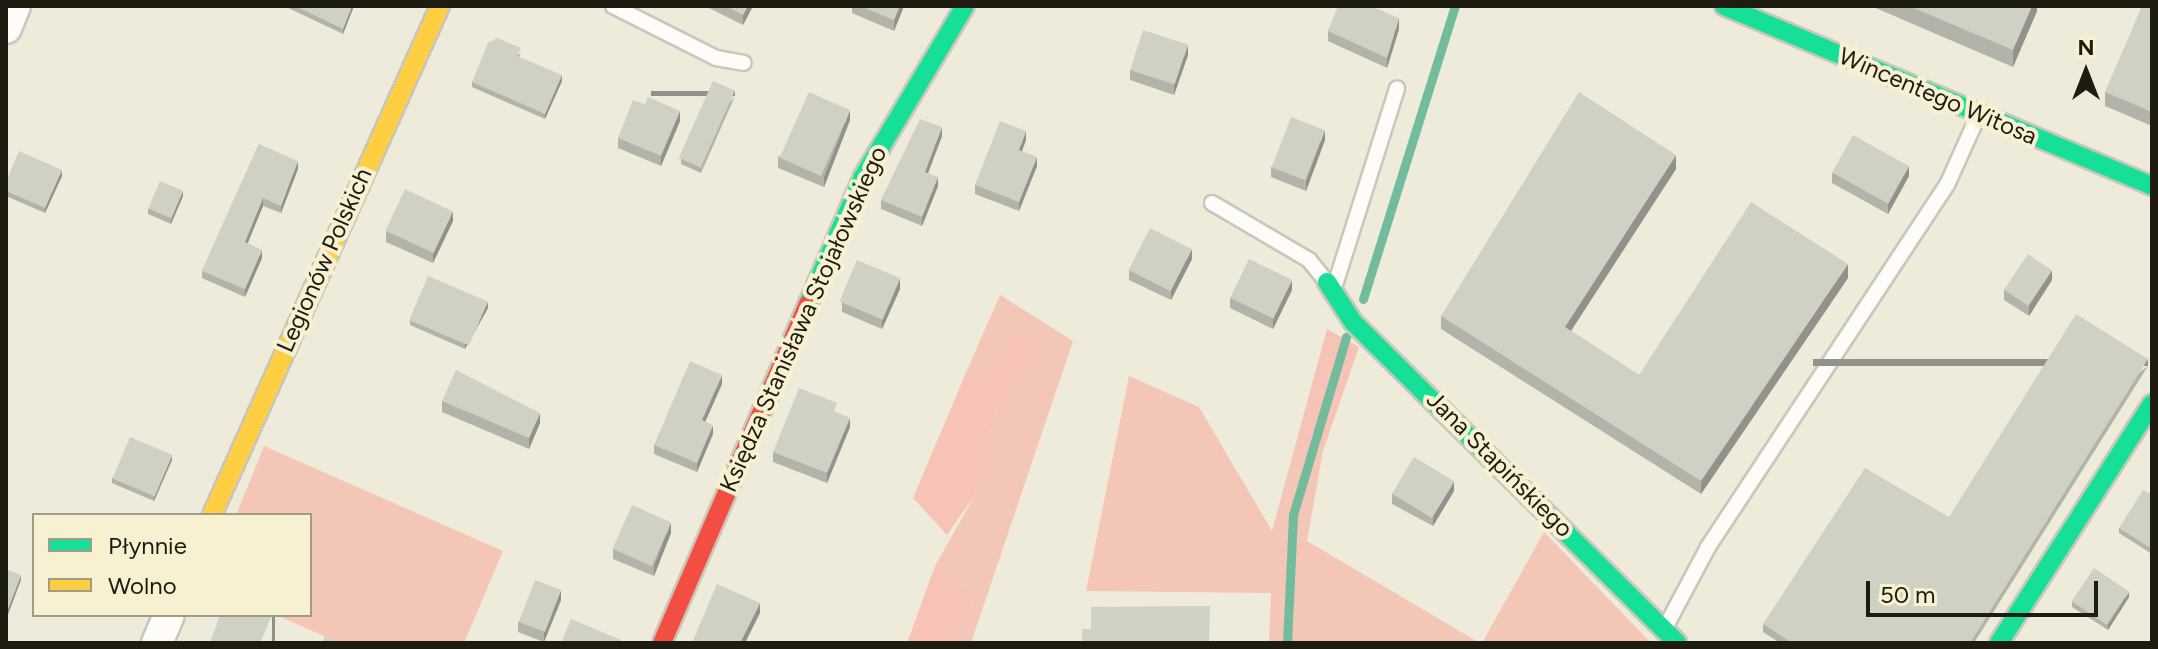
<!DOCTYPE html>
<meta charset="utf-8">
<style>
body{margin:0}
#map{position:relative;width:2158px;height:649px;overflow:hidden;background:#efebda;font-family:Figtree,sans-serif}
div>[style]{position:absolute}
.green>*{inset:0;background:#f3c6b8}
.forest>*{inset:0;background:#f7c3b6}
.stream>*{height:9px;margin:-4.5px;padding:0 4.5px;transform-origin:4.5px;border-radius:4.5px;background:#73bb9d}
.roads{filter:drop-shadow(2px 0 #cac7ba) drop-shadow(-2px 0 #cac7ba) drop-shadow(0 2px #cac7ba) drop-shadow(0 -2px #cac7ba)}
.lane>*{height:14px;margin:-7px;padding:0 7px;transform-origin:7px;border-radius:7px;background:#fdfcf9}
.street>*{height:30px;margin:-15px;padding:0 15px;transform-origin:15px;border-radius:15px;background:#fdfcf9}
.fast>*{height:18px;margin:-9px;padding:0 9px;transform-origin:9px;border-radius:9px;background:#16e098}
.slow>*{height:18px;margin:-9px;padding:0 9px;transform-origin:9px;border-radius:9px;background:#ffcf43}
.jam>*{height:18px;margin:-9px;padding:0 9px;transform-origin:9px;border-radius:9px;background:#f24e42}
.wall>*{inset:0;background:#b3b4a9}
.shaded-wall>*{inset:0;background:#92928a;transform-origin:0 0}
.building>*{inset:0;background:#d0d1c5;transform-origin:0 0}
span{translate:-50% -50%;white-space:nowrap;text-align:center;line-height:1.15;-webkit-text-stroke:8px #f7f1d2;paint-order:stroke}
.street-label{font-size:24px;color:#1e1c11}
.frame{position:absolute;inset:0;border:8px solid #1e1c11;pointer-events:none}
.legend{position:absolute;left:32px;top:513px;width:280px;height:104px;box-sizing:border-box;background:#f7f1d2;border:2px solid #a09c85;margin:0;padding:10px 14px;list-style:none;font-size:24px;color:#1e1c11}
.legend li{display:flex;align-items:center;gap:16px;height:40px}
.legend b{width:40px;border:2px solid #a09c85}
.north{position:absolute;left:2046px;top:32px;width:80px;height:80px;-webkit-text-stroke:6px #f7f1d2;paint-order:stroke;rotate:0deg;font-size:22px;font-weight:700;line-height:32px;text-align:center;color:#1e1c11}
.north::after{content:'';display:block;margin:auto;width:28px;height:36px;background:#1e1c11;clip-path:polygon(50% 0,100% 100%,50% 72%,0 100%)}
.scale{position:absolute;left:1866px;top:581px;width:232px;height:36px;box-sizing:border-box;border:4px solid #1e1c11;border-top:0;padding-left:10px;font-size:24px;line-height:28px;white-space:nowrap;color:#1e1c11;-webkit-text-stroke:6px #f7f1d2;paint-order:stroke}
</style>
<div id="map">
<div class="green">
<i style="clip-path:polygon(1000px 295px,1073px 341px,971px 643px,949px 643px,976px 595px,935px 566px,975px 495px,996px 413px,1039px 339px,987px 377px,965px 375px)"></i>
<i style="clip-path:polygon(1129px 376px,1199px 407px,1272px 531px,1297px 439px,1323px 451px,1307px 541px,1480px 643px,1269px 643px,1271px 593px,1086px 591px)"></i>
<i style="clip-path:polygon(264px 446px,503px 551px,464px 643px,340px 643px,276px 615px,310px 615px,310px 515px,236px 515px)"></i>
<i style="clip-path:polygon(1544px 532px,1651px 643px,1482px 643px)"></i>
</div>
<div class="forest">
<i style="clip-path:polygon(1327px 329px,1359px 347px,1323px 451px,1297px 439px)"></i>
<i style="clip-path:polygon(1011px 338px,1040px 338px,996px 413px,975px 495px,947px 535px,913px 498px,965px 375px,987px 376px)"></i>
<i style="clip-path:polygon(935px 566px,976px 595px,949px 643px,907px 643px)"></i>
</div>
<div class="stream">
<i style="left:1363px;top:299px;width:307px;rotate:-72.6deg"></i>
<i style="left:1287px;top:643px;width:128px;rotate:-87.3deg"></i>
<i style="left:1293px;top:515px;width:186px;rotate:-73.4deg"></i>
</div>
<div class="roads">
<div class="lane">
<i style="left:613px;top:6px;width:115px;rotate:26.8deg"></i>
<i style="left:716px;top:58px;width:28px;rotate:10deg"></i>
<i style="left:1212px;top:203px;width:113px;rotate:30.4deg"></i>
<i style="left:1309px;top:260px;width:27px;rotate:51deg"></i>
<i style="left:1336px;top:282px;width:203px;rotate:-72.5deg"></i>
<i style="left:1666px;top:626px;width:89px;rotate:-62deg"></i>
<i style="left:1708px;top:547px;width:434px;rotate:-56.6deg"></i>
<i style="left:1947px;top:185px;width:76px;rotate:-65.8deg"></i>
</div>
<div class="street">
<i style="left:6px;top:28px;width:24px;rotate:-68deg"></i>
<i style="left:157px;top:643px;width:30px;rotate:-67deg"></i>
</div>
<div class="fast">
<i style="left:1724px;top:6px;width:464px;rotate:22.8deg"></i>
<i style="left:1327px;top:282px;width:48px;rotate:57deg"></i>
<i style="left:1353px;top:322px;width:456px;rotate:44.7deg"></i>
<i style="left:808px;top:304px;width:138px;rotate:-66.6deg"></i>
<i style="left:863px;top:177px;width:199px;rotate:-59.2deg"></i>
<i style="left:1999px;top:643px;width:284px;rotate:-57.4deg"></i>
</div>
<div class="slow">
<i style="left:212px;top:515px;width:558px;rotate:-65.87deg"></i>
</div>
<div class="jam">
<i style="left:662px;top:643px;width:369px;rotate:-66.7deg"></i>
</div>
</div>
<div class="wall">
<i style="clip-path:polygon(284px 6px,354px 6px,343px 34px)"></i>
<i style="clip-path:polygon(705px 6px,753px 6px,743px 25px)"></i>
<i style="clip-path:polygon(852px 6px,904px 6px,894px 31px,852px 13px)"></i>
<i style="clip-path:polygon(1871px 6px,2037px 6px,2037px 11px,2013px 67px)"></i>
<i style="clip-path:polygon(2152px 6px,2152px 126px,2105px 106px,2105px 92px)"></i>
<i style="clip-path:polygon(1399px 29px,1387px 68px,1328px 41px,1328px 31px)"></i>
<i style="clip-path:polygon(521px 53px,519px 57px,562px 81px,545px 119px,472px 87px,472px 82px)"></i>
<i style="clip-path:polygon(1188px 55px,1174px 95px,1130px 80px,1130px 70px)"></i>
<i style="clip-path:polygon(735px 96px,701px 173px,681px 164px,681px 159px)"></i>
<i style="clip-path:polygon(850px 120px,824px 187px,778px 168px,778px 157px)"></i>
<i style="clip-path:polygon(680px 121px,661px 166px,618px 148px,618px 138px)"></i>
<i style="clip-path:polygon(942px 136px,928px 173px,938px 186px,922px 226px,881px 209px,881px 200px)"></i>
<i style="clip-path:polygon(1026px 140px,1022px 151px,1037px 166px,1019px 211px,975px 194px,975px 185px)"></i>
<i style="clip-path:polygon(1325px 140px,1306px 191px,1271px 177px,1271px 167px)"></i>
<i style="clip-path:polygon(259px 144px,298px 169px,281px 213px,263px 206px,247px 243px,262px 258px,245px 297px,202px 278px,202px 271px)"></i>
<i style="clip-path:polygon(1676px 169px,1571px 331px,1639px 375px,1848px 278px,1701px 494px,1441px 329px,1441px 316px)"></i>
<i style="clip-path:polygon(1832px 173px,1909px 176px,1888px 214px,1832px 183px)"></i>
<i style="clip-path:polygon(62px 176px,45px 213px,6px 196px,6px 182px)"></i>
<i style="clip-path:polygon(183px 196px,171px 224px,148px 214px,148px 209px)"></i>
<i style="clip-path:polygon(453px 221px,433px 263px,386px 242px,386px 231px)"></i>
<i style="clip-path:polygon(1192px 259px,1171px 300px,1129px 280px,1129px 270px)"></i>
<i style="clip-path:polygon(2052px 280px,2029px 316px,2004px 300px,2004px 290px)"></i>
<i style="clip-path:polygon(900px 289px,882px 329px,842px 312px,842px 302px)"></i>
<i style="clip-path:polygon(1292px 290px,1273px 329px,1230px 308px,1230px 298px)"></i>
<i style="clip-path:polygon(488px 308px,465px 349px,410px 325px,410px 320px)"></i>
<i style="clip-path:polygon(2148px 366px,1974px 643px,1780px 643px,1763px 632px,1763px 624px,1949px 517px)"></i>
<i style="clip-path:polygon(722px 384px,705px 422px,713px 434px,697px 472px,654px 454px,654px 445px)"></i>
<i style="clip-path:polygon(442px 401px,540px 423px,529px 449px,442px 412px)"></i>
<i style="clip-path:polygon(837px 412px,850px 427px,827px 483px,773px 462px,773px 452px)"></i>
<i style="clip-path:polygon(172px 460px,154px 501px,112px 483px,112px 478px)"></i>
<i style="clip-path:polygon(1454px 491px,1433px 526px,1392px 504px,1392px 494px)"></i>
<i style="clip-path:polygon(2152px 495px,2152px 554px,2119px 533px,2119px 528px)"></i>
<i style="clip-path:polygon(671px 533px,654px 576px,613px 559px,613px 549px)"></i>
<i style="clip-path:polygon(2129px 597px,2108px 630px,2072px 607px,2072px 602px)"></i>
<i style="clip-path:polygon(561px 600px,544px 642px,518px 632px,518px 622px)"></i>
</div>
<div class="shaded-wall">
<i style="clip-path:polygon(352px 6px,354px 6px,343px 34px,343px 29px)"></i>
<i style="clip-path:polygon(748px 6px,753px 6px,743px 25px,743px 15px)"></i>
<i style="clip-path:polygon(900px 6px,904px 6px,894px 31px,894px 20px)"></i>
<i style="clip-path:polygon(2032px 6px,2037px 6px,2037px 11px,2013px 67px,2013px 50px)"></i>
<i style="clip-path:polygon(1399px 18px,1399px 29px,1387px 68px,1387px 58px)"></i>
<i style="clip-path:polygon(1188px 45px,1188px 55px,1174px 95px,1174px 85px)"></i>
<i style="clip-path:polygon(562px 75px,562px 81px,545px 119px,545px 114px)"></i>
<i style="left:735px;top:91px;width:5px;height:84px;rotate:90deg"></i>
<i style="clip-path:polygon(850px 110px,850px 120px,824px 187px,824px 177px)"></i>
<i style="clip-path:polygon(680px 111px,680px 121px,661px 166px,661px 156px)"></i>
<i style="clip-path:polygon(942px 127px,942px 136px,925px 181px,925px 172px)"></i>
<i style="clip-path:polygon(1325px 130px,1325px 140px,1306px 191px,1306px 181px)"></i>
<i style="clip-path:polygon(1026px 131px,1026px 140px,1019px 159px,1019px 150px)"></i>
<i style="clip-path:polygon(1676px 155px,1676px 169px,1565px 340px,1565px 327px)"></i>
<i style="clip-path:polygon(1037px 157px,1037px 166px,1019px 211px,1019px 202px)"></i>
<i style="clip-path:polygon(298px 161px,298px 169px,281px 213px,281px 206px)"></i>
<i style="clip-path:polygon(1909px 166px,1909px 176px,1888px 214px,1888px 204px)"></i>
<i style="clip-path:polygon(62px 170px,62px 176px,45px 213px,45px 208px)"></i>
<i style="clip-path:polygon(938px 177px,938px 186px,922px 226px,922px 217px)"></i>
<i style="clip-path:polygon(183px 191px,183px 196px,171px 224px,171px 219px)"></i>
<i style="clip-path:polygon(263px 198px,263px 206px,245px 250px,245px 242px)"></i>
<i style="clip-path:polygon(453px 211px,453px 221px,433px 263px,433px 253px)"></i>
<i style="clip-path:polygon(1192px 249px,1192px 259px,1171px 300px,1171px 290px)"></i>
<i style="clip-path:polygon(262px 250px,262px 258px,245px 297px,245px 289px)"></i>
<i style="clip-path:polygon(1848px 264px,1848px 278px,1701px 494px,1701px 481px)"></i>
<i style="clip-path:polygon(2052px 270px,2052px 280px,2029px 316px,2029px 306px)"></i>
<i style="clip-path:polygon(900px 278px,900px 289px,882px 329px,882px 318px)"></i>
<i style="clip-path:polygon(1292px 280px,1292px 290px,1273px 329px,1273px 319px)"></i>
<i style="clip-path:polygon(488px 302px,488px 308px,465px 349px,465px 344px)"></i>
<i style="left:2148px;top:359px;width:7px;height:335px;rotate:90deg"></i>
<i style="clip-path:polygon(722px 375px,722px 384px,702px 429px,702px 420px)"></i>
<i style="clip-path:polygon(540px 413px,540px 423px,529px 449px,529px 438px)"></i>
<i style="clip-path:polygon(850px 418px,850px 427px,827px 483px,827px 473px)"></i>
<i style="clip-path:polygon(713px 425px,713px 434px,697px 472px,697px 463px)"></i>
<i style="clip-path:polygon(172px 455px,172px 460px,154px 501px,154px 496px)"></i>
<i style="clip-path:polygon(1454px 481px,1454px 491px,1433px 526px,1433px 516px)"></i>
<i style="clip-path:polygon(671px 522px,671px 533px,654px 576px,654px 566px)"></i>
<i style="clip-path:polygon(21px 575px,21px 580px,6px 620px,6px 614px)"></i>
<i style="clip-path:polygon(561px 590px,561px 600px,544px 642px,544px 632px)"></i>
<i style="clip-path:polygon(2129px 592px,2129px 597px,2108px 630px,2108px 625px)"></i>
<i style="clip-path:polygon(760px 603px,760px 613px,745px 643px,740px 643px)"></i>
<i style="left:272px;top:615px;width:3px;height:30px"></i>
</div>
<div class="building">
<i style="clip-path:polygon(295px 6px,352px 6px,343px 29px)"></i>
<i style="clip-path:polygon(726px 6px,748px 6px,743px 15px)"></i>
<i style="clip-path:polygon(860px 6px,900px 6px,894px 20px)"></i>
<i style="clip-path:polygon(1338px 6px,1371px 6px,1399px 18px,1387px 58px,1328px 31px)"></i>
<i style="clip-path:polygon(1909px 6px,2032px 6px,2013px 50px)"></i>
<i style="clip-path:polygon(2142px 6px,2152px 6px,2152px 112px,2105px 92px)"></i>
<i style="left:1143px;top:30px;width:47px;height:42px;rotate:18deg"></i>
<i style="clip-path:polygon(497px 38px,521px 48px,517px 56px,562px 75px,545px 114px,472px 82px,488px 43px)"></i>
<i style="left:713px;top:81px;width:24px;height:84px;rotate:24deg"></i>
<i style="left:809px;top:92px;width:45px;height:72px;rotate:24deg"></i>
<i style="clip-path:polygon(1579px 92px,1676px 155px,1565px 327px,1639px 375px,1751px 202px,1848px 264px,1701px 481px,1441px 316px)"></i>
<i style="clip-path:polygon(648px 97px,680px 111px,661px 156px,618px 138px,633px 100px,645px 104px)"></i>
<i style="left:1291px;top:117px;width:36px;height:54px;rotate:21deg"></i>
<i style="clip-path:polygon(920px 119px,942px 127px,925px 172px,938px 177px,922px 217px,881px 200px)"></i>
<i style="clip-path:polygon(1000px 121px,1026px 131px,1019px 150px,1037px 157px,1019px 202px,975px 185px)"></i>
<i style="left:1853px;top:135px;width:64px;height:43px;rotate:29deg"></i>
<i style="clip-path:polygon(259px 144px,298px 161px,281px 206px,263px 198px,245px 242px,262px 250px,245px 289px,202px 271px)"></i>
<i style="clip-path:polygon(19px 151px,62px 170px,45px 208px,6px 191px,6px 182px)"></i>
<i style="left:160px;top:181px;width:25px;height:30px;rotate:23deg"></i>
<i style="left:405px;top:189px;width:53px;height:46px;rotate:25deg"></i>
<i style="left:1150px;top:228px;width:47px;height:47px;rotate:27deg"></i>
<i style="left:2028px;top:254px;width:29px;height:43px;rotate:34deg"></i>
<i style="left:1249px;top:259px;width:48px;height:43px;rotate:26deg"></i>
<i style="left:857px;top:260px;width:47px;height:45px;rotate:23deg"></i>
<i style="left:428px;top:276px;width:65px;height:48px;rotate:23deg"></i>
<i style="clip-path:polygon(2076px 314px,2148px 359px,1970px 643px,1792px 643px,1763px 624px,1865px 468px,1949px 517px)"></i>
<i style="clip-path:polygon(690px 361px,722px 375px,702px 420px,713px 425px,697px 463px,654px 445px)"></i>
<i style="clip-path:polygon(456px 370px,540px 413px,529px 438px,442px 401px)"></i>
<i style="clip-path:polygon(799px 388px,837px 403px,834px 411px,850px 418px,827px 473px,773px 452px)"></i>
<i style="left:130px;top:437px;width:46px;height:45px;rotate:23deg"></i>
<i style="left:1414px;top:457px;width:47px;height:43px;rotate:31deg"></i>
<i style="clip-path:polygon(2143px 490px,2152px 495px,2152px 549px,2119px 528px)"></i>
<i style="left:632px;top:505px;width:43px;height:48px;rotate:24deg"></i>
<i style="left:2094px;top:568px;width:42px;height:40px;rotate:34deg"></i>
<i style="clip-path:polygon(6px 569px,21px 575px,6px 614px)"></i>
<i style="left:535px;top:580px;width:28px;height:45px;rotate:21deg"></i>
<i style="clip-path:polygon(717px 584px,760px 603px,740px 643px,692px 643px)"></i>
<i style="clip-path:polygon(1210px 606px,1209px 643px,1082px 643px,1082px 629px,1091px 629px,1091px 607px)"></i>
<i style="clip-path:polygon(220px 615px,272px 615px,260px 643px,210px 643px)"></i>
<i style="clip-path:polygon(571px 619px,621px 640px,620px 643px,561px 643px)"></i>
<i style="clip-path:polygon(325px 636px,340px 643px,322px 643px)"></i>
</div>
<div class="street-label">
<span style="left:1938px;top:96px;rotate:23deg">Wincentego Witosa</span>
<span style="left:324px;top:260px;rotate:-66deg">Legionów Polskich</span>
<span style="left:803px;top:319px;rotate:-66deg">Księdza Stanisława Stojałowskiego</span>
<span style="left:1500px;top:464px;rotate:45deg">Jana Stapińskiego</span>
</div>
<div class="frame"></div>
<ul class="legend">
<li><b style="height:10px;background:#16e098"></b>Płynnie</li>
<li><b style="height:10px;background:#ffcf43"></b>Wolno</li>
</ul>
<div class="north">N</div>
<div class="scale">50 m</div>
</div>
